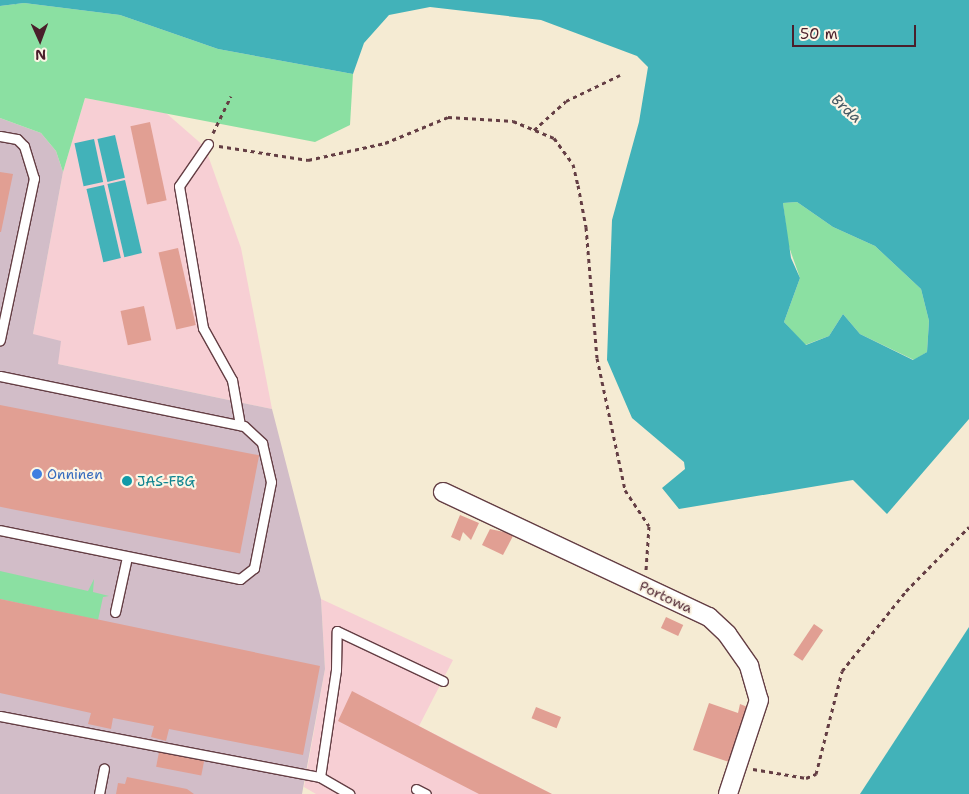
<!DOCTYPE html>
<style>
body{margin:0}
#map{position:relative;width:969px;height:794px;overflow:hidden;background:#f5ebd3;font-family:"Shantell Sans",sans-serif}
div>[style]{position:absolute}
.built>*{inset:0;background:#f7cfd4}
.industrial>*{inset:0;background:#d2bdc8}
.green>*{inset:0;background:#8be0a2}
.water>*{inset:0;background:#42b2b9;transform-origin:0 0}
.building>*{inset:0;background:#e19f93;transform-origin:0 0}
.path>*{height:3px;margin-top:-1.5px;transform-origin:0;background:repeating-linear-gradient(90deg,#643e44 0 4px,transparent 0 8px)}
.roads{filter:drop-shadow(1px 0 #643e44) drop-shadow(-1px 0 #643e44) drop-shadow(0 1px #643e44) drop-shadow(0 -1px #643e44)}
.lane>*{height:9px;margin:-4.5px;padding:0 4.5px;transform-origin:4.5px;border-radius:4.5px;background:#fff}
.street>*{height:18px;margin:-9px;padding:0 9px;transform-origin:9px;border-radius:9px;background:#fff}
.dots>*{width:14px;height:14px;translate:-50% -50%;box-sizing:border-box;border:2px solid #fcf5e5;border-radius:50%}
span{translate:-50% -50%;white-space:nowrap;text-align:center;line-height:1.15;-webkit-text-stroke:4.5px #fcf5e5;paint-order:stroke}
.shop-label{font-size:14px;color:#366cbe}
.left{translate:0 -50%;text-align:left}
.culture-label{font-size:14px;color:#0d838f}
.street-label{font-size:14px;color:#4a1f2b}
.water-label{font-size:15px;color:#475a64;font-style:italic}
.north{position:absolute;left:15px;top:15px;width:50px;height:50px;-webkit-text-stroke:4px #fcf5e5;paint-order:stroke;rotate:178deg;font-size:14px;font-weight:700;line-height:20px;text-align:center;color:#4a1f2b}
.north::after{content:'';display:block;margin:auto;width:18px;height:22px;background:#4a1f2b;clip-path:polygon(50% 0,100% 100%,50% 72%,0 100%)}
.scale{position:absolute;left:792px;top:25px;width:124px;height:22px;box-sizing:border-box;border:2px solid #4a1f2b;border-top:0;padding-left:6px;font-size:15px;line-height:18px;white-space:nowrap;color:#4a1f2b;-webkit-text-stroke:4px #fcf5e5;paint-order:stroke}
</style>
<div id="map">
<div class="built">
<i style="clip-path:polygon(85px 98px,166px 113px,205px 147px,241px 248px,272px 409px,58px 364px,33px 334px,63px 172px)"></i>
<i style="clip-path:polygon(321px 599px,453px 660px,419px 726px,552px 794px,316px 794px,304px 787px,325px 669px)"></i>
</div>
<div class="industrial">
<i style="clip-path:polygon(0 118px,41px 133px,56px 151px,63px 172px,33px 334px,61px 341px,58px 364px,272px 409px,321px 599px,325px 669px,302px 794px,0 794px)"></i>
</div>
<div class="green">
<i style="clip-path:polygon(24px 3px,120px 15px,218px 49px,353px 74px,350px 125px,315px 142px,85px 98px,63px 172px,56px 151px,41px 133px,0 118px,0 6px)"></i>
<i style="clip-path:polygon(797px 202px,833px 227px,875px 246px,921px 289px,929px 321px,927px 352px,914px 360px,860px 334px,843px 314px,829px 336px,805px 345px,784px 322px,800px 278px,788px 244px,783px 203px)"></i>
<i style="clip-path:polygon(0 571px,88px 591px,94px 579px,93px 592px,109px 596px,103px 597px,98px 620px,0 599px)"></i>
</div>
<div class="water">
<i style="clip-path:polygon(evenodd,0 0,969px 0,969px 419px,887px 514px,853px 480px,679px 509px,662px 488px,685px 469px,684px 462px,632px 418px,607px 360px,612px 220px,639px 122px,648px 67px,637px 56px,541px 20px,430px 7px,389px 15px,364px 43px,353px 74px,218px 49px,120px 15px,24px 3px,0 6px,0 0,797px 202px,833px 227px,875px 246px,921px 289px,929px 321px,927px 352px,913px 360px,860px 334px,843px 314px,829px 336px,806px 345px,784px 322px,800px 278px,791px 258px,783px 203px,797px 202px)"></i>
<i style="left:115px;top:135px;width:44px;height:18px;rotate:77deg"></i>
<i style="left:94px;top:139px;width:44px;height:20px;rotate:78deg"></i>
<i style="left:125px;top:180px;width:75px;height:18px;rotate:77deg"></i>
<i style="left:104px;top:185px;width:75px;height:18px;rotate:77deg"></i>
<i style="clip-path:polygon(969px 627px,969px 794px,860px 794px)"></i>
</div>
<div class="building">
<i style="left:150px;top:122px;width:80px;height:20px;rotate:78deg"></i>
<i style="clip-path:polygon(0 172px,13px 174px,1px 232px,0 232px)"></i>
<i style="left:178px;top:248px;width:79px;height:20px;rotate:77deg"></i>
<i style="left:144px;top:306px;width:35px;height:24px;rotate:78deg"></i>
<i style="left:0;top:405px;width:264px;height:100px;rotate:11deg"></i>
<i style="clip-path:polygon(460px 515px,479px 523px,471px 540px,463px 532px,460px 541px,451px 537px)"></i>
<i style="clip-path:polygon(490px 529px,514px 534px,503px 555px,482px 545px)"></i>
<i style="clip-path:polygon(0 599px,320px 666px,303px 755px,169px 729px,166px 741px,151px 737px,154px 726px,113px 718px,111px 729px,88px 724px,91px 713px,0 693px)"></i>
<i style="left:666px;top:617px;width:19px;height:12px;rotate:25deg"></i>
<i style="left:814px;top:624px;width:11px;height:37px;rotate:34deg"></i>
<i style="clip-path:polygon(352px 691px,459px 747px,552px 794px,479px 794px,444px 776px,338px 721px)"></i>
<i style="clip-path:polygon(709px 703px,738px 713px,740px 704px,750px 708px,732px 763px,693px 750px)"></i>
<i style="left:536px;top:707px;width:27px;height:12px;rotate:22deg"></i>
<i style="left:159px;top:752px;width:46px;height:15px;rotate:11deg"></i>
<i style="clip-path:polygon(127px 777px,187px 789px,194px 794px,116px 794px,118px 783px,125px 784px)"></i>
</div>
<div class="path">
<i style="left:534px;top:130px;width:43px;rotate:-42.2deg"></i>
<i style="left:566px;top:101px;width:60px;rotate:-25.7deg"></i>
<i style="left:213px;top:133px;width:41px;rotate:-64.1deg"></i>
<i style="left:219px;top:146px;width:90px;rotate:8.9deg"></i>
<i style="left:308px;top:160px;width:79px;rotate:-12.4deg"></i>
<i style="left:385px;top:143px;width:68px;rotate:-22.4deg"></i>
<i style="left:448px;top:117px;width:65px;rotate:3.5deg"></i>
<i style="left:513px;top:121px;width:44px;rotate:22.5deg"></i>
<i style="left:554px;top:138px;width:32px;rotate:54deg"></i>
<i style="left:573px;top:164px;width:22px;rotate:77deg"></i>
<i style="left:578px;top:185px;width:43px;rotate:79.2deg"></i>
<i style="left:586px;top:227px;width:131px;rotate:85.2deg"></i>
<i style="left:597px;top:358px;width:135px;rotate:78deg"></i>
<i style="left:625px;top:490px;width:43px;rotate:56.3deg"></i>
<i style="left:649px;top:526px;width:44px;rotate:93.9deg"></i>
<i style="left:753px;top:769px;width:54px;rotate:9.6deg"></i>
<i style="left:806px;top:778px;width:11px;rotate:-22deg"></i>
<i style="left:816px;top:774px;width:106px;rotate:-75.8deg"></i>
<i style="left:842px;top:671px;width:102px;rotate:-51.3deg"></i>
<i style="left:906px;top:591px;width:90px;rotate:-45.5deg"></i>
</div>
<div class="roads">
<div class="lane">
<i style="left:0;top:136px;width:17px;rotate:10deg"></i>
<i style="left:17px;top:139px;width:10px;rotate:45deg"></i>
<i style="left:24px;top:146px;width:34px;rotate:73deg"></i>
<i style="left:34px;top:178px;width:166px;rotate:101.9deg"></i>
<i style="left:208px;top:144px;width:51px;rotate:124.6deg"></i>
<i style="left:179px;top:186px;width:144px;rotate:80.4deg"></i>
<i style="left:203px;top:328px;width:60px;rotate:60.9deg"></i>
<i style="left:232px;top:380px;width:46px;rotate:79.9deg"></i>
<i style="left:0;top:376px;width:249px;rotate:11.6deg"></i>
<i style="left:244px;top:426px;width:25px;rotate:43deg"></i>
<i style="left:262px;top:443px;width:40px;rotate:77deg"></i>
<i style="left:271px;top:482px;width:88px;rotate:101.2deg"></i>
<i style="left:254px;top:568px;width:18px;rotate:142deg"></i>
<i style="left:240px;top:579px;width:245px;rotate:-168.5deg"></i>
<i style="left:115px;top:612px;width:56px;rotate:-77.7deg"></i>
<i style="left:0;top:716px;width:326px;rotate:10.8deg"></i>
<i style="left:320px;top:777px;width:108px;rotate:-81.5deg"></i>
<i style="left:336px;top:670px;width:39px;rotate:-89deg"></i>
<i style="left:337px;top:631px;width:117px;rotate:25.3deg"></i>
<i style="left:320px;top:777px;width:34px;rotate:30deg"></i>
<i style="left:416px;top:789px;width:11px;rotate:27deg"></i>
<i style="left:99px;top:794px;width:26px;rotate:-79deg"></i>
</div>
<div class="street">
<i style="left:443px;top:492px;width:294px;rotate:25.2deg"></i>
<i style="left:709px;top:617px;width:25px;rotate:43deg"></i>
<i style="left:727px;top:634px;width:39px;rotate:55deg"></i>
<i style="left:749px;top:666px;width:35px;rotate:74deg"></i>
<i style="left:759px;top:700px;width:99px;rotate:108.3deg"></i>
</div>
</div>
<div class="dots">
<i style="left:37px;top:474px;background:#3f7fe0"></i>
<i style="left:127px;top:481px;background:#0f9aa8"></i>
</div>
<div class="shop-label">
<span class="left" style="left:47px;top:474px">Onninen</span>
</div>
<div class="culture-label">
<span class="left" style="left:137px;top:481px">JAS-FBG</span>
</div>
<div class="street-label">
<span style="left:666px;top:597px;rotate:25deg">Portowa</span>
</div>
<div class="water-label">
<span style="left:846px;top:109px;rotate:42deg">Brda</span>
</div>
<div class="north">N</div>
<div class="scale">50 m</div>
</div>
